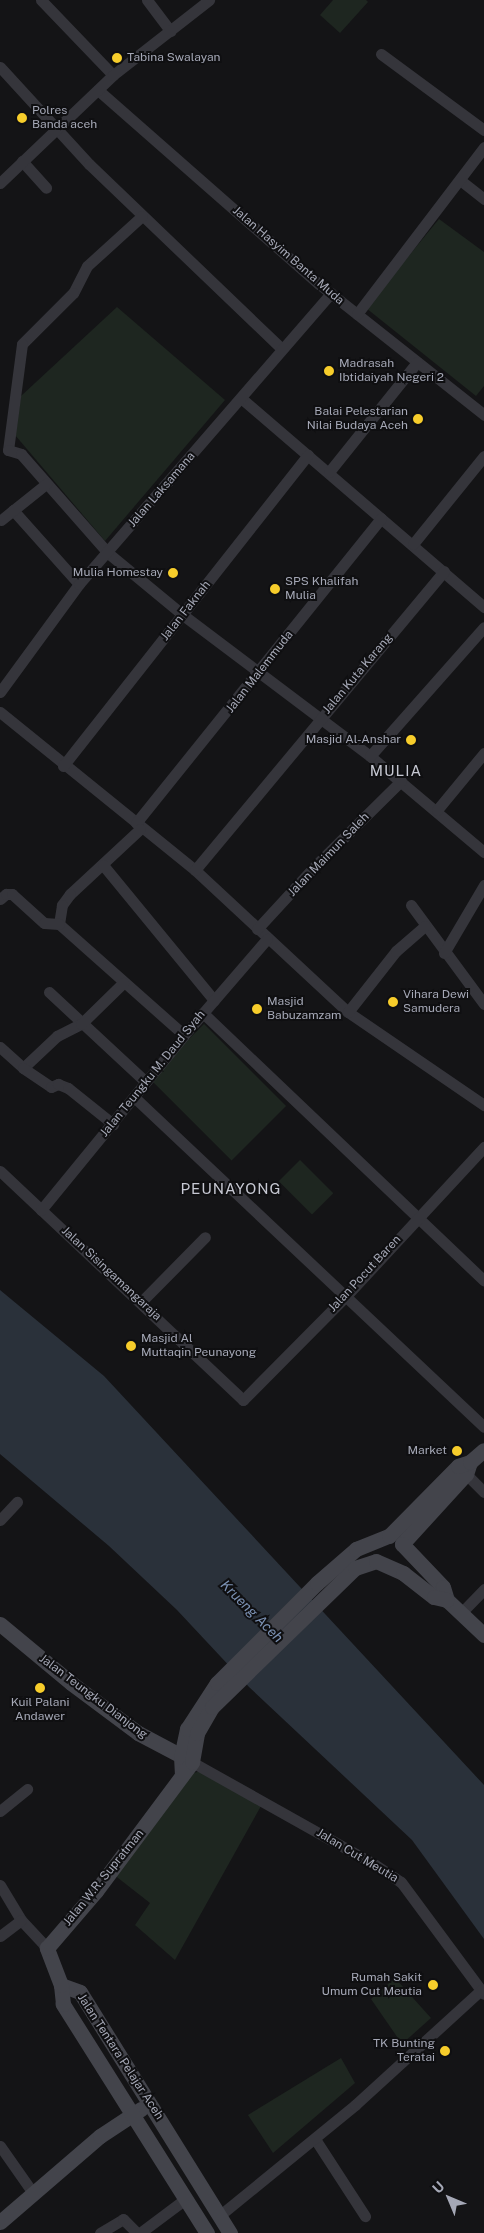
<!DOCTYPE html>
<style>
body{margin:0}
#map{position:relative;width:484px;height:2233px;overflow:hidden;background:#141416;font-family:"Public Sans",sans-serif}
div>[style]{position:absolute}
.green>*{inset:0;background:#1e2620;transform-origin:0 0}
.water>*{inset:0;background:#2a313a}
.street>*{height:11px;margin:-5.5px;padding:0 5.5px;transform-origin:5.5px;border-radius:5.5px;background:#35353b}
.secondary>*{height:15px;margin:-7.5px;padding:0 7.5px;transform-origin:7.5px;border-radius:7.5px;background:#43444b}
.dots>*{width:14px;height:14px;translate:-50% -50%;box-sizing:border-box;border:2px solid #0f0f11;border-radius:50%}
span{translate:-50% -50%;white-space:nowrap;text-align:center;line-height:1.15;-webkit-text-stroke:4px #0f0f11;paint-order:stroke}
.poi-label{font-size:12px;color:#a5a8b6}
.left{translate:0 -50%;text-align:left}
.right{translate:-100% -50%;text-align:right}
.street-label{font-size:12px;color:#a5a8b6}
.water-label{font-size:14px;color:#7b91b3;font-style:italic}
.quarter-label{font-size:15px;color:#c6c8d2;letter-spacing:1px}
.north{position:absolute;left:424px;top:2173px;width:50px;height:50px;-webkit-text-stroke:4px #0f0f11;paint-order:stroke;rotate:315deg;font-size:14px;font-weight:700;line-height:20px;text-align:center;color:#a5a8b6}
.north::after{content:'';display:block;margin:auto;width:18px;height:22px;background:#a5a8b6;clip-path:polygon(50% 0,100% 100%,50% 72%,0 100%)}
</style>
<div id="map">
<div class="green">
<i style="clip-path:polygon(333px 0,366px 0,368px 2px,340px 33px,320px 15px)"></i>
<i style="clip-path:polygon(439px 219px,484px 252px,484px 386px,476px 396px,366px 308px)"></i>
<i style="clip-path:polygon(117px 307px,225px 400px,105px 541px,15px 435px,21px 396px)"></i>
<i style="left:204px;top:1024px;width:116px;height:77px;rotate:45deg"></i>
<i style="left:300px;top:1160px;width:47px;height:30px;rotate:45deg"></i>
<i style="clip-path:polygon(202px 1771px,261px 1806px,175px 1960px,135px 1925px,150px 1903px,113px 1874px,193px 1773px)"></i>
<i style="clip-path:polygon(395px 1978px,431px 2018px,402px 2044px,371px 1999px)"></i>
<i style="clip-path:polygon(341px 2058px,355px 2083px,273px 2153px,248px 2115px)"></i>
</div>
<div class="water">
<i style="clip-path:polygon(0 1290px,104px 1376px,484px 1785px,484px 1939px,412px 1840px,249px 1687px,177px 1610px,109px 1546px,0 1454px)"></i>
</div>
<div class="street">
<i style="left:41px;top:0;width:104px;rotate:46.2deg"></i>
<i style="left:147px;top:0;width:39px;rotate:53deg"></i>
<i style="left:381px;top:54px;width:128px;rotate:36.4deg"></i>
<i style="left:0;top:67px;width:132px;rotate:47.5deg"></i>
<i style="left:89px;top:164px;width:267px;rotate:43.8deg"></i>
<i style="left:98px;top:90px;width:294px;rotate:41.3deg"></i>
<i style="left:319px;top:284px;width:211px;rotate:38.4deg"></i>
<i style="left:22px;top:161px;width:36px;rotate:48deg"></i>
<i style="left:460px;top:180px;width:31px;rotate:38deg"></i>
<i style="left:0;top:183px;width:156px;rotate:-43.7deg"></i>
<i style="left:113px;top:75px;width:122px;rotate:-38deg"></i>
<i style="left:142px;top:216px;width:74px;rotate:137.7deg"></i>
<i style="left:87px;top:266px;width:30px;rotate:117deg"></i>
<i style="left:73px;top:293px;width:72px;rotate:135deg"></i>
<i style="left:22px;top:344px;width:107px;rotate:97.5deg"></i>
<i style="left:8px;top:450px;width:14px;rotate:17deg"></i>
<i style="left:21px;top:454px;width:132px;rotate:48.7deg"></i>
<i style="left:108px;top:553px;width:97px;rotate:39.6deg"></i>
<i style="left:183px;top:615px;width:234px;rotate:37deg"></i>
<i style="left:370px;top:756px;width:149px;rotate:40.1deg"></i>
<i style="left:357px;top:314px;width:210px;rotate:-52.7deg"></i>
<i style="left:241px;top:398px;width:321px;rotate:40.7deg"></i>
<i style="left:329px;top:472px;width:141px;rotate:-51.3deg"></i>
<i style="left:13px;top:510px;width:99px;rotate:48.3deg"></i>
<i style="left:1px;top:520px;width:58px;rotate:-38.7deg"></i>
<i style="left:413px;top:544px;width:113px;rotate:-51.1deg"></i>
<i style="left:0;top:692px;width:134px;rotate:-53.8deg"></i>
<i style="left:79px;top:584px;width:385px;rotate:-49.1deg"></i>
<i style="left:0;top:712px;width:251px;rotate:39deg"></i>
<i style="left:195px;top:870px;width:209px;rotate:42.9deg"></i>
<i style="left:348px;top:1012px;width:165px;rotate:34.4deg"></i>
<i style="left:370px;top:756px;width:172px;rotate:-48.5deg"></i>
<i style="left:63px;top:766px;width:396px;rotate:-51.8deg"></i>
<i style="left:437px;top:810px;width:74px;rotate:-50.5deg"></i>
<i style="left:136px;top:823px;width:391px;rotate:-51.2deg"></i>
<i style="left:140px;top:829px;width:96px;rotate:137.1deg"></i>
<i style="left:70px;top:894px;width:14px;rotate:126deg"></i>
<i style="left:62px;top:905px;width:19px;rotate:99deg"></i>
<i style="left:59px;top:924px;width:167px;rotate:41.6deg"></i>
<i style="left:103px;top:865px;width:175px;rotate:50.6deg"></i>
<i style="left:195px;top:870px;width:389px;rotate:-50.2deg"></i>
<i style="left:0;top:899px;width:8px;rotate:-40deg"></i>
<i style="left:6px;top:894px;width:6px"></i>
<i style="left:12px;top:894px;width:43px;rotate:42.2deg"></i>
<i style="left:44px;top:923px;width:15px;rotate:4deg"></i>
<i style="left:411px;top:905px;width:123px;rotate:53.6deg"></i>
<i style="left:257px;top:929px;width:86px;rotate:-47.4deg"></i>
<i style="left:315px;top:866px;width:121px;rotate:-44.7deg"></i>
<i style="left:444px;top:953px;width:79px;rotate:-59.5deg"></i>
<i style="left:49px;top:992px;width:132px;rotate:42.9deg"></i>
<i style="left:348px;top:1012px;width:78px;rotate:-51.8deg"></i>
<i style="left:396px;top:951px;width:38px;rotate:-41deg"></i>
<i style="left:203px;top:1013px;width:388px;rotate:43.6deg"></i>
<i style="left:0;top:1047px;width:31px;rotate:42deg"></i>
<i style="left:23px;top:1068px;width:47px;rotate:-43.3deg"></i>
<i style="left:57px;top:1036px;width:27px;rotate:-27deg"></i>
<i style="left:81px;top:1024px;width:59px;rotate:-44.3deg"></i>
<i style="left:23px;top:1068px;width:34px;rotate:34deg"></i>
<i style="left:51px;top:1087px;width:8px;rotate:-23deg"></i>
<i style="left:58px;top:1084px;width:11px;rotate:22deg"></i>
<i style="left:68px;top:1088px;width:58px;rotate:38.7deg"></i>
<i style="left:134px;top:1097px;width:481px;rotate:43.3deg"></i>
<i style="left:0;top:1171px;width:334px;rotate:43.3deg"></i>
<i style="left:243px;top:1400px;width:148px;rotate:-45.3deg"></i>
<i style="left:347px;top:1295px;width:202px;rotate:-47.2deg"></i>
<i style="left:41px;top:1210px;width:226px;rotate:-50.7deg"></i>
<i style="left:184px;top:1035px;width:127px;rotate:-49.2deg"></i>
<i style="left:141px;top:1302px;width:91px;rotate:-45.4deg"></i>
<i style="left:460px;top:1468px;width:34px;rotate:45deg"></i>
<i style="left:0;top:1520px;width:25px;rotate:-47deg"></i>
<i style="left:462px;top:1612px;width:32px;rotate:-46deg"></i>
<i style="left:192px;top:1762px;width:209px;rotate:29.3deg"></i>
<i style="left:374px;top:1864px;width:32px;rotate:34deg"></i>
<i style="left:401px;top:1882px;width:139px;rotate:53.5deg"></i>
<i style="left:0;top:1811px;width:35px;rotate:-39deg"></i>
<i style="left:0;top:1885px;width:41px;rotate:59deg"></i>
<i style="left:21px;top:1920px;width:38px;rotate:47deg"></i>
<i style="left:0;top:1936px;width:26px;rotate:-37deg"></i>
<i style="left:315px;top:2139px;width:92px;rotate:57deg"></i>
<i style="left:0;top:2146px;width:57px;rotate:54.9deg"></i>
<i style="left:219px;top:2216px;width:176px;rotate:-39.2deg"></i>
<i style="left:355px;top:2105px;width:171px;rotate:-42.4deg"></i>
<i style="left:100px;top:2233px;width:27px;rotate:-31deg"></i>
<i style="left:123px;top:2219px;width:20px;rotate:45deg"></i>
<i style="left:140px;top:2233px;width:55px;rotate:-36.9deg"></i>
</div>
<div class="secondary">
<i style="left:470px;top:1462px;width:13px;rotate:108deg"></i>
<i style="left:466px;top:1474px;width:95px;rotate:132.4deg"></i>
<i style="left:402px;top:1544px;width:59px;rotate:46.4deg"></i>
<i style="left:443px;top:1587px;width:14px;rotate:73deg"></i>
<i style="left:447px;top:1600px;width:51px;rotate:43.4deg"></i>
<i style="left:0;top:1624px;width:92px;rotate:39.7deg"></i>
<i style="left:71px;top:1683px;width:84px;rotate:36.7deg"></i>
<i style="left:138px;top:1733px;width:58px;rotate:27.9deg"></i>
<i style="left:182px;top:1775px;width:18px;rotate:-93deg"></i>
<i style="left:181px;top:1757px;width:29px;rotate:-78deg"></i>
<i style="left:187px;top:1729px;width:55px;rotate:-56.9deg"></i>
<i style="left:217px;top:1683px;width:141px;rotate:-45deg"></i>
<i style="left:317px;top:1583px;width:52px;rotate:-41.1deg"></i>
<i style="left:356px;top:1549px;width:35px;rotate:-22deg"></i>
<i style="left:389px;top:1536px;width:98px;rotate:-45.4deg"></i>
<i style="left:458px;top:1466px;width:13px;rotate:-18deg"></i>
<i style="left:470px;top:1462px;width:18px;rotate:-41deg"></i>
<i style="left:61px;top:1985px;width:20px;rotate:20deg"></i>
<i style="left:80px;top:1992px;width:284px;rotate:58.1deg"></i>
<i style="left:0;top:2222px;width:132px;rotate:-40.7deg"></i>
<i style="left:100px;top:2136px;width:49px;rotate:-33.4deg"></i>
<i style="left:207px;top:2233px;width:271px;rotate:-122.2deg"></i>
<i style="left:63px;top:2004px;width:19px;rotate:-96deg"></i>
<i style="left:61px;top:1985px;width:40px;rotate:-111deg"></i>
<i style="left:47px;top:1948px;width:75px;rotate:-49.3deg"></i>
<i style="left:96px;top:1891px;width:161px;rotate:-53.3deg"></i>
<i style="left:192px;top:1762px;width:29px;rotate:-80deg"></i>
<i style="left:197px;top:1733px;width:30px;rotate:-60deg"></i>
<i style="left:212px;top:1707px;width:199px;rotate:-44.2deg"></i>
<i style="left:355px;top:1568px;width:22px;rotate:-18deg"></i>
<i style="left:376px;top:1561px;width:30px;rotate:24deg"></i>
<i style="left:403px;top:1573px;width:39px;rotate:38deg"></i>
<i style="left:434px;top:1597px;width:13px;rotate:13deg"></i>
</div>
<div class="dots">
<i style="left:117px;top:58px;background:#f7cd2b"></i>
<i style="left:22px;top:118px;background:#f7cd2b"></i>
<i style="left:329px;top:371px;background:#f7cd2b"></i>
<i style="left:418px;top:419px;background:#f7cd2b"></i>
<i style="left:173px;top:573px;background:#f7cd2b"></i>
<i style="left:275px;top:589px;background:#f7cd2b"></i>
<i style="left:411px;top:740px;background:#f7cd2b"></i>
<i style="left:393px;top:1002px;background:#f7cd2b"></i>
<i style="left:257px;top:1009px;background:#f7cd2b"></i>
<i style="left:131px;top:1346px;background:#f7cd2b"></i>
<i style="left:457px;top:1451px;background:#f7cd2b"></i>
<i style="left:40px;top:1688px;background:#f7cd2b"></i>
<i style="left:433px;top:1985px;background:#f7cd2b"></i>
<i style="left:445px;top:2051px;background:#f7cd2b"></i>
</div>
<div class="poi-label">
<span class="left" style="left:127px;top:58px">Tabina Swalayan</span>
<span class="left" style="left:32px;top:118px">Polres<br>Banda aceh</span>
<span class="left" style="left:339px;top:371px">Madrasah<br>Ibtidaiyah Negeri 2</span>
<span class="right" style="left:408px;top:419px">Balai Pelestarian<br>Nilai Budaya Aceh</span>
<span class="right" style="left:163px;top:573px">Mulia Homestay</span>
<span class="left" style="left:285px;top:589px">SPS Khalifah<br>Mulia</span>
<span class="right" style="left:401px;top:740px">Masjid Al-Anshar</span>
<span class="left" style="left:403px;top:1002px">Vihara Dewi<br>Samudera</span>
<span class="left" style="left:267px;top:1009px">Masjid<br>Babuzamzam</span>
<span class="left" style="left:141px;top:1346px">Masjid Al<br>Muttaqin Peunayong</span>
<span class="right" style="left:447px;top:1451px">Market</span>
<span style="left:40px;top:1710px">Kuil Palani<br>Andawer</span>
<span class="right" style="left:422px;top:1985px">Rumah Sakit<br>Umum Cut Meutia</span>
<span class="right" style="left:435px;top:2051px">TK Bunting<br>Teratai</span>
</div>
<div class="street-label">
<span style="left:288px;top:256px;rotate:41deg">Jalan Hasyim Banta Muda</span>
<span style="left:162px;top:490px;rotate:-49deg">Jalan Laksamana</span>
<span style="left:186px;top:611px;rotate:-52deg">Jalan Faknah</span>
<span style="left:260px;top:672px;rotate:-52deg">Jalan Malemmuda</span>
<span style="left:358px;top:674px;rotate:-50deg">Jalan Kuta Karang</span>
<span style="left:329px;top:855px;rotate:-46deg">Jalan Maimun Saleh</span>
<span style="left:153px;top:1074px;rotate:-51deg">Jalan Teungku M. Daud Syah</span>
<span style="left:111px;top:1274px;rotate:43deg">Jalan Sisingamangaraja</span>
<span style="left:365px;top:1274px;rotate:-47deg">Jalan Pocut Baren</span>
<span style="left:93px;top:1697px;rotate:37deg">Jalan Teungku Dianjong</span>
<span style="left:357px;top:1856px;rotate:31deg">Jalan Cut Meutia</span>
<span style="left:104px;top:1878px;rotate:-51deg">Jalan W.R. Supratman</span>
<span style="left:120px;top:2057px;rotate:57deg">Jalan Tentara Pelajar Aceh</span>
</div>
<div class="water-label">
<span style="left:252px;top:1611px;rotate:45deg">Krueng Aceh</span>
</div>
<div class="quarter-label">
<span style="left:396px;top:771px">MULIA</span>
<span style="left:231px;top:1189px">PEUNAYONG</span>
</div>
<div class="north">U</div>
</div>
